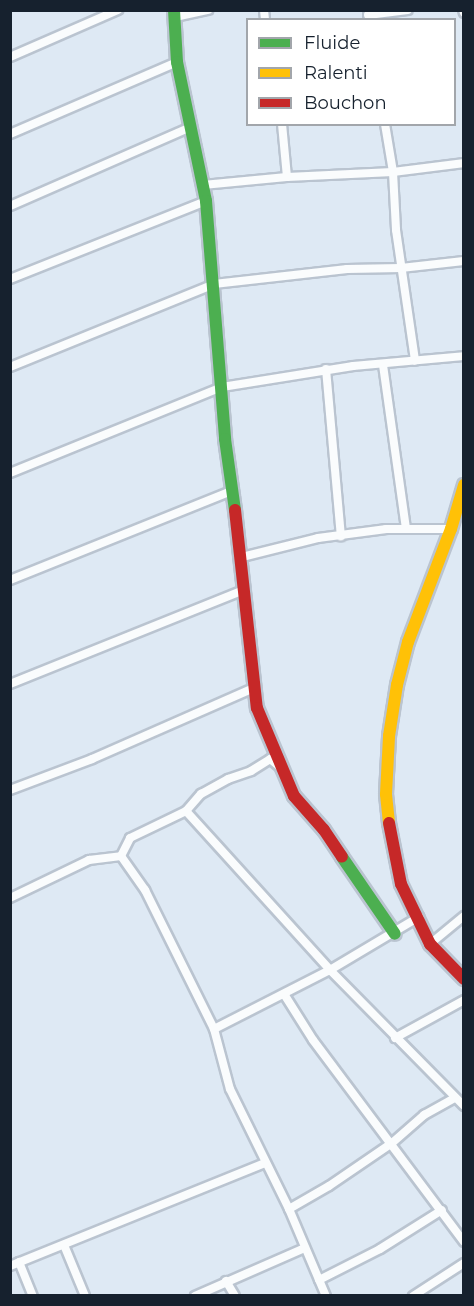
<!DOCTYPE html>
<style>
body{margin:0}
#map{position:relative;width:474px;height:1306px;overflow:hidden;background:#dee9f4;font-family:Montserrat,sans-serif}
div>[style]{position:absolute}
.roads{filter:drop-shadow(2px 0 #bac4d0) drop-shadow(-2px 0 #bac4d0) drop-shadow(0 2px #bac4d0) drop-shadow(0 -2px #bac4d0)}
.street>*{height:8px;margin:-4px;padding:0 4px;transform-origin:4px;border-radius:4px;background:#fafcfd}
.fast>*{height:12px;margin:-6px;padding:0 6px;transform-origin:6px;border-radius:6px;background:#4caf50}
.slow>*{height:12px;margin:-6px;padding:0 6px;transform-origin:6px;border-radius:6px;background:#ffc107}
.jam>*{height:12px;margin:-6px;padding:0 6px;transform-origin:6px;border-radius:6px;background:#c62828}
span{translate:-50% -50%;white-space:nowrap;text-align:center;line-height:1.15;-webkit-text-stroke:4.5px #fff;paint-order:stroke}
.frame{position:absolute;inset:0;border:12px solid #16212e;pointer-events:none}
.legend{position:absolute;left:246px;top:18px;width:210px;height:108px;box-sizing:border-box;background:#fff;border:2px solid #a2a6ab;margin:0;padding:8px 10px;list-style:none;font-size:18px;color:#16212e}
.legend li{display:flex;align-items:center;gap:12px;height:30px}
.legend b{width:30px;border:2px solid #a2a6ab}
</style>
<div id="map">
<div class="roads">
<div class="street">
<i style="left:264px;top:10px;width:10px;rotate:84deg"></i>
<i style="left:463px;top:10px;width:3px;rotate:72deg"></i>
<i style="left:368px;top:15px;width:40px;rotate:-7.1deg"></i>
<i style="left:175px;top:17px;width:34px;rotate:-12deg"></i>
<i style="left:10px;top:57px;width:118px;rotate:-23.5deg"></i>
<i style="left:282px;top:124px;width:53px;rotate:84.6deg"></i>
<i style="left:385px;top:124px;width:49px;rotate:80.5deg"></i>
<i style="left:393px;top:172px;width:58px;rotate:87deg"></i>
<i style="left:396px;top:230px;width:132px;rotate:81.7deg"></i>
<i style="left:10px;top:134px;width:182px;rotate:-23.3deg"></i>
<i style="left:203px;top:185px;width:84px;rotate:-5.4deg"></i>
<i style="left:287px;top:177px;width:106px;rotate:-2.7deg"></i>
<i style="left:393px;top:172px;width:72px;rotate:-7.2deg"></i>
<i style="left:10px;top:206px;width:197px;rotate:-23.6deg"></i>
<i style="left:10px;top:279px;width:211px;rotate:-21.7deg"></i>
<i style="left:383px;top:365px;width:165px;rotate:82deg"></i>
<i style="left:10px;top:367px;width:220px;rotate:-22.1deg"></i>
<i style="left:214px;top:284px;width:134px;rotate:-6.4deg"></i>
<i style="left:347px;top:269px;width:54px;rotate:-1.1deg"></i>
<i style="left:401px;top:268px;width:63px;rotate:-6.3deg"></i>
<i style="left:326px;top:369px;width:168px;rotate:84.9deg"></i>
<i style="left:10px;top:473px;width:229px;rotate:-22.1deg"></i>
<i style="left:222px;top:387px;width:133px;rotate:-9.1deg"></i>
<i style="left:353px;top:366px;width:111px;rotate:-5.1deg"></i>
<i style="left:242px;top:557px;width:78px;rotate:-14deg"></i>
<i style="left:318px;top:538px;width:69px;rotate:-7.5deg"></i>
<i style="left:386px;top:529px;width:65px"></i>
<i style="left:10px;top:580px;width:238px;rotate:-21.9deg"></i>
<i style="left:10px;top:684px;width:252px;rotate:-21.9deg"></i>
<i style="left:10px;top:790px;width:88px;rotate:-20.7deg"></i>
<i style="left:92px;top:759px;width:177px;rotate:-23.7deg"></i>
<i style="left:186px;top:811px;width:215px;rotate:47.8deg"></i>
<i style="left:330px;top:970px;width:191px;rotate:45.4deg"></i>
<i style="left:121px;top:856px;width:42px;rotate:54.8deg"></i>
<i style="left:145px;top:890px;width:155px;rotate:63.6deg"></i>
<i style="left:214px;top:1029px;width:62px;rotate:75.1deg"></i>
<i style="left:230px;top:1089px;width:134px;rotate:63.8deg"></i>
<i style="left:289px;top:1209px;width:95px;rotate:67deg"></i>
<i style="left:10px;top:898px;width:88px;rotate:-25.7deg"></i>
<i style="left:89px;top:860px;width:32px;rotate:-7deg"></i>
<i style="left:121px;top:856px;width:20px;rotate:-63deg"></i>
<i style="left:130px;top:838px;width:62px;rotate:-25.7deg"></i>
<i style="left:186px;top:811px;width:23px;rotate:-49deg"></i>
<i style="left:201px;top:794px;width:31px;rotate:-29deg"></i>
<i style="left:228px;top:779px;width:24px;rotate:-19deg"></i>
<i style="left:251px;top:771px;width:22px;rotate:-32deg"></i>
<i style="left:270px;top:759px;width:14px;rotate:39deg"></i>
<i style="left:430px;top:944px;width:44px;rotate:-39.5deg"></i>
<i style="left:284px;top:994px;width:54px;rotate:57.8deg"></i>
<i style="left:313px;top:1040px;width:252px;rotate:53.2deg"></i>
<i style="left:214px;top:1029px;width:130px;rotate:-27deg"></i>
<i style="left:330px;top:970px;width:104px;rotate:-30.8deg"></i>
<i style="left:395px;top:1038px;width:79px;rotate:-28.8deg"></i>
<i style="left:289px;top:1209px;width:46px;rotate:-29.9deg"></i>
<i style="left:329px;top:1186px;width:76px;rotate:-34.3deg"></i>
<i style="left:392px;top:1143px;width:43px;rotate:-41.2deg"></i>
<i style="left:424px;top:1115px;width:35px;rotate:-29deg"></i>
<i style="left:64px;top:1245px;width:55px;rotate:67.6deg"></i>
<i style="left:19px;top:1262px;width:37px;rotate:68deg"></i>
<i style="left:10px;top:1266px;width:275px;rotate:-22deg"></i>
<i style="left:319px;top:1280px;width:68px;rotate:-26.9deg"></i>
<i style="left:380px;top:1249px;width:73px;rotate:-32.2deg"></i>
<i style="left:226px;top:1281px;width:17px;rotate:59deg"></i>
<i style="left:195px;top:1296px;width:120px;rotate:-23.6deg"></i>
<i style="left:413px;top:1296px;width:61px;rotate:-32.9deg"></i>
</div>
<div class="fast">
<i style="left:174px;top:10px;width:52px;rotate:86.7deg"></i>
<i style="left:177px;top:62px;width:142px;rotate:78.2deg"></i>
<i style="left:206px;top:201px;width:239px;rotate:85.4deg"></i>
<i style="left:225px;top:439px;width:72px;rotate:82deg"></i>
<i style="left:342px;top:857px;width:93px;rotate:55.5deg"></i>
</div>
<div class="slow">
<i style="left:389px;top:823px;width:29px;rotate:-96deg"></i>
<i style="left:386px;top:794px;width:58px;rotate:-87deg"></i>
<i style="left:389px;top:736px;width:52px;rotate:-81.1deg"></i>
<i style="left:397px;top:685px;width:44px;rotate:-75.7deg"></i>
<i style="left:408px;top:642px;width:121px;rotate:-69.2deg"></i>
<i style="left:451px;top:529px;width:46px;rotate:-73.5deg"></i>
</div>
<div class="jam">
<i style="left:235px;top:510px;width:199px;rotate:83.7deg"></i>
<i style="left:257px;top:708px;width:95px;rotate:67.2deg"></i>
<i style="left:294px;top:796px;width:45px;rotate:48.6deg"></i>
<i style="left:324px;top:830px;width:32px;rotate:56deg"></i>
<i style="left:389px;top:823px;width:62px;rotate:78.9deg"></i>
<i style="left:401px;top:884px;width:67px;rotate:64.2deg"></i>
<i style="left:430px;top:944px;width:49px;rotate:45.8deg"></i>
</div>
</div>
<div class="frame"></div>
<ul class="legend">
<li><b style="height:8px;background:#4caf50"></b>Fluide</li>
<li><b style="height:8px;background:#ffc107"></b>Ralenti</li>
<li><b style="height:8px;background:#c62828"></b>Bouchon</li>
</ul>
</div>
